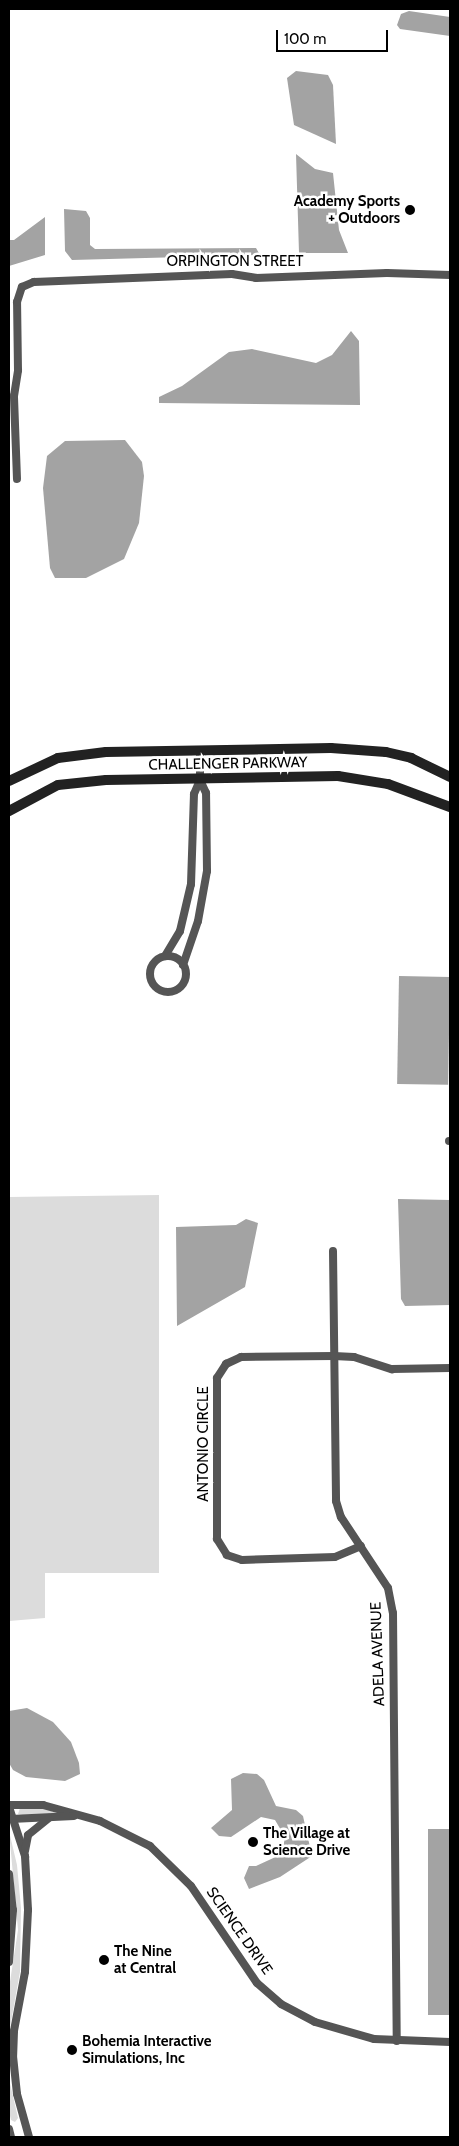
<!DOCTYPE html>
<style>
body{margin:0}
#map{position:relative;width:459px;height:2146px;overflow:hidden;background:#fff;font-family:Cabin,sans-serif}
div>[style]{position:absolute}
.green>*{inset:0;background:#dcdcdc}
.water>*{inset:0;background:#a3a3a3;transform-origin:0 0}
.minor>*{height:8px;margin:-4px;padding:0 4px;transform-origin:4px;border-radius:4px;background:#555}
.minor>.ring{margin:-4px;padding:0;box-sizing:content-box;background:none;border:8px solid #555;border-radius:50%}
.secondary>*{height:10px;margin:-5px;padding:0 5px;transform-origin:5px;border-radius:5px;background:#222}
.dots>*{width:14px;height:14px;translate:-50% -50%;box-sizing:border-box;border:2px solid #fff;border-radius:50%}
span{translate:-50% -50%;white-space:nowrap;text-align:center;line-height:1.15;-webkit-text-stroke:5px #fff;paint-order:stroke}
.poi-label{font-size:15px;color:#000;font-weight:700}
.right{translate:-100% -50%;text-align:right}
.left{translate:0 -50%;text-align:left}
.street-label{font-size:15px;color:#000}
.frame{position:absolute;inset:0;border:10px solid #000;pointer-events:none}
.scale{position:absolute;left:276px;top:30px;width:112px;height:22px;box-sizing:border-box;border:2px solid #000;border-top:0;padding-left:6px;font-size:15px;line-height:18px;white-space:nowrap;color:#000;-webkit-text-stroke:4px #fff;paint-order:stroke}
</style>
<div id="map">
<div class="green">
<i style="clip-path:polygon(159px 1195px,159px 1573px,45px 1573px,45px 1618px,9px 1621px,9px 1197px)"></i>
<i style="clip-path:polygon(20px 1808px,46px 1809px,59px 1814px,22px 1815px,18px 1814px)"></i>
<i style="clip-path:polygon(9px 1831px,17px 1865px,21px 1908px,20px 1972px,9px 2033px,9px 1988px,18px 1930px)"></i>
<i style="clip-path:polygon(9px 2079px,18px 2118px,15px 2122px,11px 2120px,9px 2112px)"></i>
</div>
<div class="water">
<i style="clip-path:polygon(409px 11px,450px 17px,450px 36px,400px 29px,397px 25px,401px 14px)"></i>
<i style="clip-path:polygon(296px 71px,328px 75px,333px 85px,336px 144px,294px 125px,287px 78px)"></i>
<i style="clip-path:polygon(296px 154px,315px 169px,333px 173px,339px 230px,348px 253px,299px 253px)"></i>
<i style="clip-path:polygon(64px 209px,86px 211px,90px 218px,90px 245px,95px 249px,256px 248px,260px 255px,72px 260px,65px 251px)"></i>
<i style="clip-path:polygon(45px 217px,45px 255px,9px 266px,9px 240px,14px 240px)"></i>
<i style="clip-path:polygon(351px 331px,359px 341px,360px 405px,159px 403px,159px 397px,182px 386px,229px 352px,252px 349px,316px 363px,332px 355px)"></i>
<i style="clip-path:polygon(125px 440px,142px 462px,144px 476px,139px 523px,124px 559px,86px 578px,55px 578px,50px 568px,43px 488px,47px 456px,65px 441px)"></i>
<i style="left:399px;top:976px;width:51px;height:108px;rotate:1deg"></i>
<i style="clip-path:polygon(398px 1199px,450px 1200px,450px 1305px,405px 1306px,401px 1299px)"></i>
<i style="clip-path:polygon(246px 1219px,258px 1223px,245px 1287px,177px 1326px,176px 1227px,236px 1225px)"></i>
<i style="clip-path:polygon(27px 1708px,53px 1722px,71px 1742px,79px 1763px,80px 1774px,65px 1781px,26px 1777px,13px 1770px,9px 1763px,9px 1711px)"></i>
<i style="clip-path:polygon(243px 1773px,257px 1774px,264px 1780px,276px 1806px,296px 1810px,303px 1816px,312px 1856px,280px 1877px,249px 1889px,244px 1878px,249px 1866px,256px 1866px,282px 1854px,285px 1837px,275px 1820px,261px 1817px,231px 1837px,219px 1836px,211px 1828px,232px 1810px,231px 1779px)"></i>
<i style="left:428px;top:1829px;width:22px;height:186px"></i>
</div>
<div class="minor">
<i style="left:17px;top:479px;width:83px;rotate:-92.1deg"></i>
<i style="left:14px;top:396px;width:26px;rotate:-81deg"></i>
<i style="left:18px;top:370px;width:68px;rotate:-90.8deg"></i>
<i style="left:17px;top:302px;width:16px;rotate:-72deg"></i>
<i style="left:22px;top:287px;width:13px;rotate:-23deg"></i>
<i style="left:34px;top:282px;width:198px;rotate:-2.3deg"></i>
<i style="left:232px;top:274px;width:24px;rotate:9deg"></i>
<i style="left:256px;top:278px;width:131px;rotate:-2.2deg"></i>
<i style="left:387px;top:273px;width:63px;rotate:1.8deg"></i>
<i style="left:165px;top:956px;width:29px;rotate:-59deg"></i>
<i style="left:180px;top:931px;width:48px;rotate:-76.8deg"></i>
<i style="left:191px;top:884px;width:90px;rotate:-88.1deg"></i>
<i style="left:194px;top:794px;width:15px;rotate:-67deg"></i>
<i style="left:200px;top:780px;width:28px;rotate:-90deg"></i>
<i class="ring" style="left:150px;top:956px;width:28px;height:28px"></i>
<i style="left:183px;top:965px;width:46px;rotate:-71.2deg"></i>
<i style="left:198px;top:921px;width:51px;rotate:-79.8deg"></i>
<i style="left:207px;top:871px;width:78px;rotate:-90.7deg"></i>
<i style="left:206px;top:793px;width:14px;rotate:-115deg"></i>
<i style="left:449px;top:1141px;width:1px"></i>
<i style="left:333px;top:1251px;width:250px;rotate:89.3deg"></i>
<i style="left:336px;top:1501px;width:17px;rotate:73deg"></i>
<i style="left:341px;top:1517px;width:85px;rotate:56.5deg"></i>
<i style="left:388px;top:1588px;width:25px;rotate:79deg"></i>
<i style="left:393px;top:1613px;width:428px;rotate:89.5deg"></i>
<i style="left:361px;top:1546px;width:28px;rotate:157deg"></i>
<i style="left:335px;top:1557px;width:93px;rotate:178.2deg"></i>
<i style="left:242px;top:1560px;width:16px;rotate:-162deg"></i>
<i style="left:227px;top:1555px;width:19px;rotate:-122deg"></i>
<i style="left:217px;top:1539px;width:161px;rotate:-90deg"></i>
<i style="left:217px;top:1378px;width:17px;rotate:-57deg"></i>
<i style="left:226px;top:1364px;width:17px;rotate:-25deg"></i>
<i style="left:241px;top:1357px;width:93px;rotate:-0.6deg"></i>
<i style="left:334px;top:1356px;width:20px;rotate:3deg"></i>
<i style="left:354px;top:1357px;width:40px;rotate:18deg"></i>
<i style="left:392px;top:1369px;width:58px;rotate:-1deg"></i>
<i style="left:9px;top:1805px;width:34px"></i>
<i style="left:43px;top:1805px;width:59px;rotate:15.7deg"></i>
<i style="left:100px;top:1821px;width:56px;rotate:26.6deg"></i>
<i style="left:150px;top:1846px;width:57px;rotate:44.3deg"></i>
<i style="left:191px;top:1886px;width:117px;rotate:55.8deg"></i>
<i style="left:257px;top:1983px;width:32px;rotate:41deg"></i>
<i style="left:281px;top:2004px;width:38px;rotate:28deg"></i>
<i style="left:315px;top:2022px;width:61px;rotate:16.1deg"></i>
<i style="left:374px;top:2039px;width:76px;rotate:2.3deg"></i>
<i style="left:9px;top:1807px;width:52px;rotate:71.9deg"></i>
<i style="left:25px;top:1856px;width:54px;rotate:86.8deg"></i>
<i style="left:28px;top:1910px;width:62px;rotate:92.8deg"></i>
<i style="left:25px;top:1972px;width:60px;rotate:100.6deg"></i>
<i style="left:14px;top:2031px;width:25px;rotate:92deg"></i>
<i style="left:13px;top:2056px;width:38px;rotate:84deg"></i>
<i style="left:17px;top:2094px;width:45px;rotate:74.4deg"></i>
<i style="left:11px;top:1819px;width:63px;rotate:-2.7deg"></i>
<i style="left:25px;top:1851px;width:16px;rotate:-79deg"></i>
<i style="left:28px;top:1835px;width:27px;rotate:-39deg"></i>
<i style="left:9px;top:1874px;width:36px;rotate:84deg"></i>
<i style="left:13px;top:1910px;width:52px;rotate:94.4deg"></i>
<i style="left:9px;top:2129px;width:8px;rotate:76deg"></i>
</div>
<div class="secondary">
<i style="left:9px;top:781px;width:54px;rotate:-25.1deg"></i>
<i style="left:58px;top:758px;width:48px;rotate:-7.1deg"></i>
<i style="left:106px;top:752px;width:225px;rotate:-1deg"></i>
<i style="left:331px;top:748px;width:55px;rotate:4.2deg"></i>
<i style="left:386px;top:752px;width:26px;rotate:13deg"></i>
<i style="left:411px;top:758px;width:43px;rotate:26deg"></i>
<i style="left:9px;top:811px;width:55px;rotate:-28deg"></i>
<i style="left:58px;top:785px;width:48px;rotate:-5.9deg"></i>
<i style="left:106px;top:780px;width:232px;rotate:-1deg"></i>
<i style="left:338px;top:776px;width:51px;rotate:9.1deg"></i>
<i style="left:388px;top:784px;width:66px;rotate:20.4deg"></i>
</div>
<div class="dots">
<i style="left:410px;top:210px;background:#000"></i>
<i style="left:253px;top:1842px;background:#000"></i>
<i style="left:104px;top:1960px;background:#000"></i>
<i style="left:72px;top:2050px;background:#000"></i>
</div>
<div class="poi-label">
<span class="right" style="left:400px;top:210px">Academy Sports<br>+ Outdoors</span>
<span class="left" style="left:263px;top:1842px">The Village at<br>Science Drive</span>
<span class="left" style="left:114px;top:1960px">The Nine<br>at Central</span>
<span class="left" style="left:82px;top:2050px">Bohemia Interactive<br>Simulations, Inc</span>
</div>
<div class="street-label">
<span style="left:235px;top:262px">ORPINGTON STREET</span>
<span style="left:228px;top:764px;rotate:-1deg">CHALLENGER PARKWAY</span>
<span style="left:204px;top:1444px;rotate:-90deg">ANTONIO CIRCLE</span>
<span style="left:378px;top:1654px;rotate:-92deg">ADELA AVENUE</span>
<span style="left:239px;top:1931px;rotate:55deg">SCIENCE DRIVE</span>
</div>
<div class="frame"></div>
<div class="scale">100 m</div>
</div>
